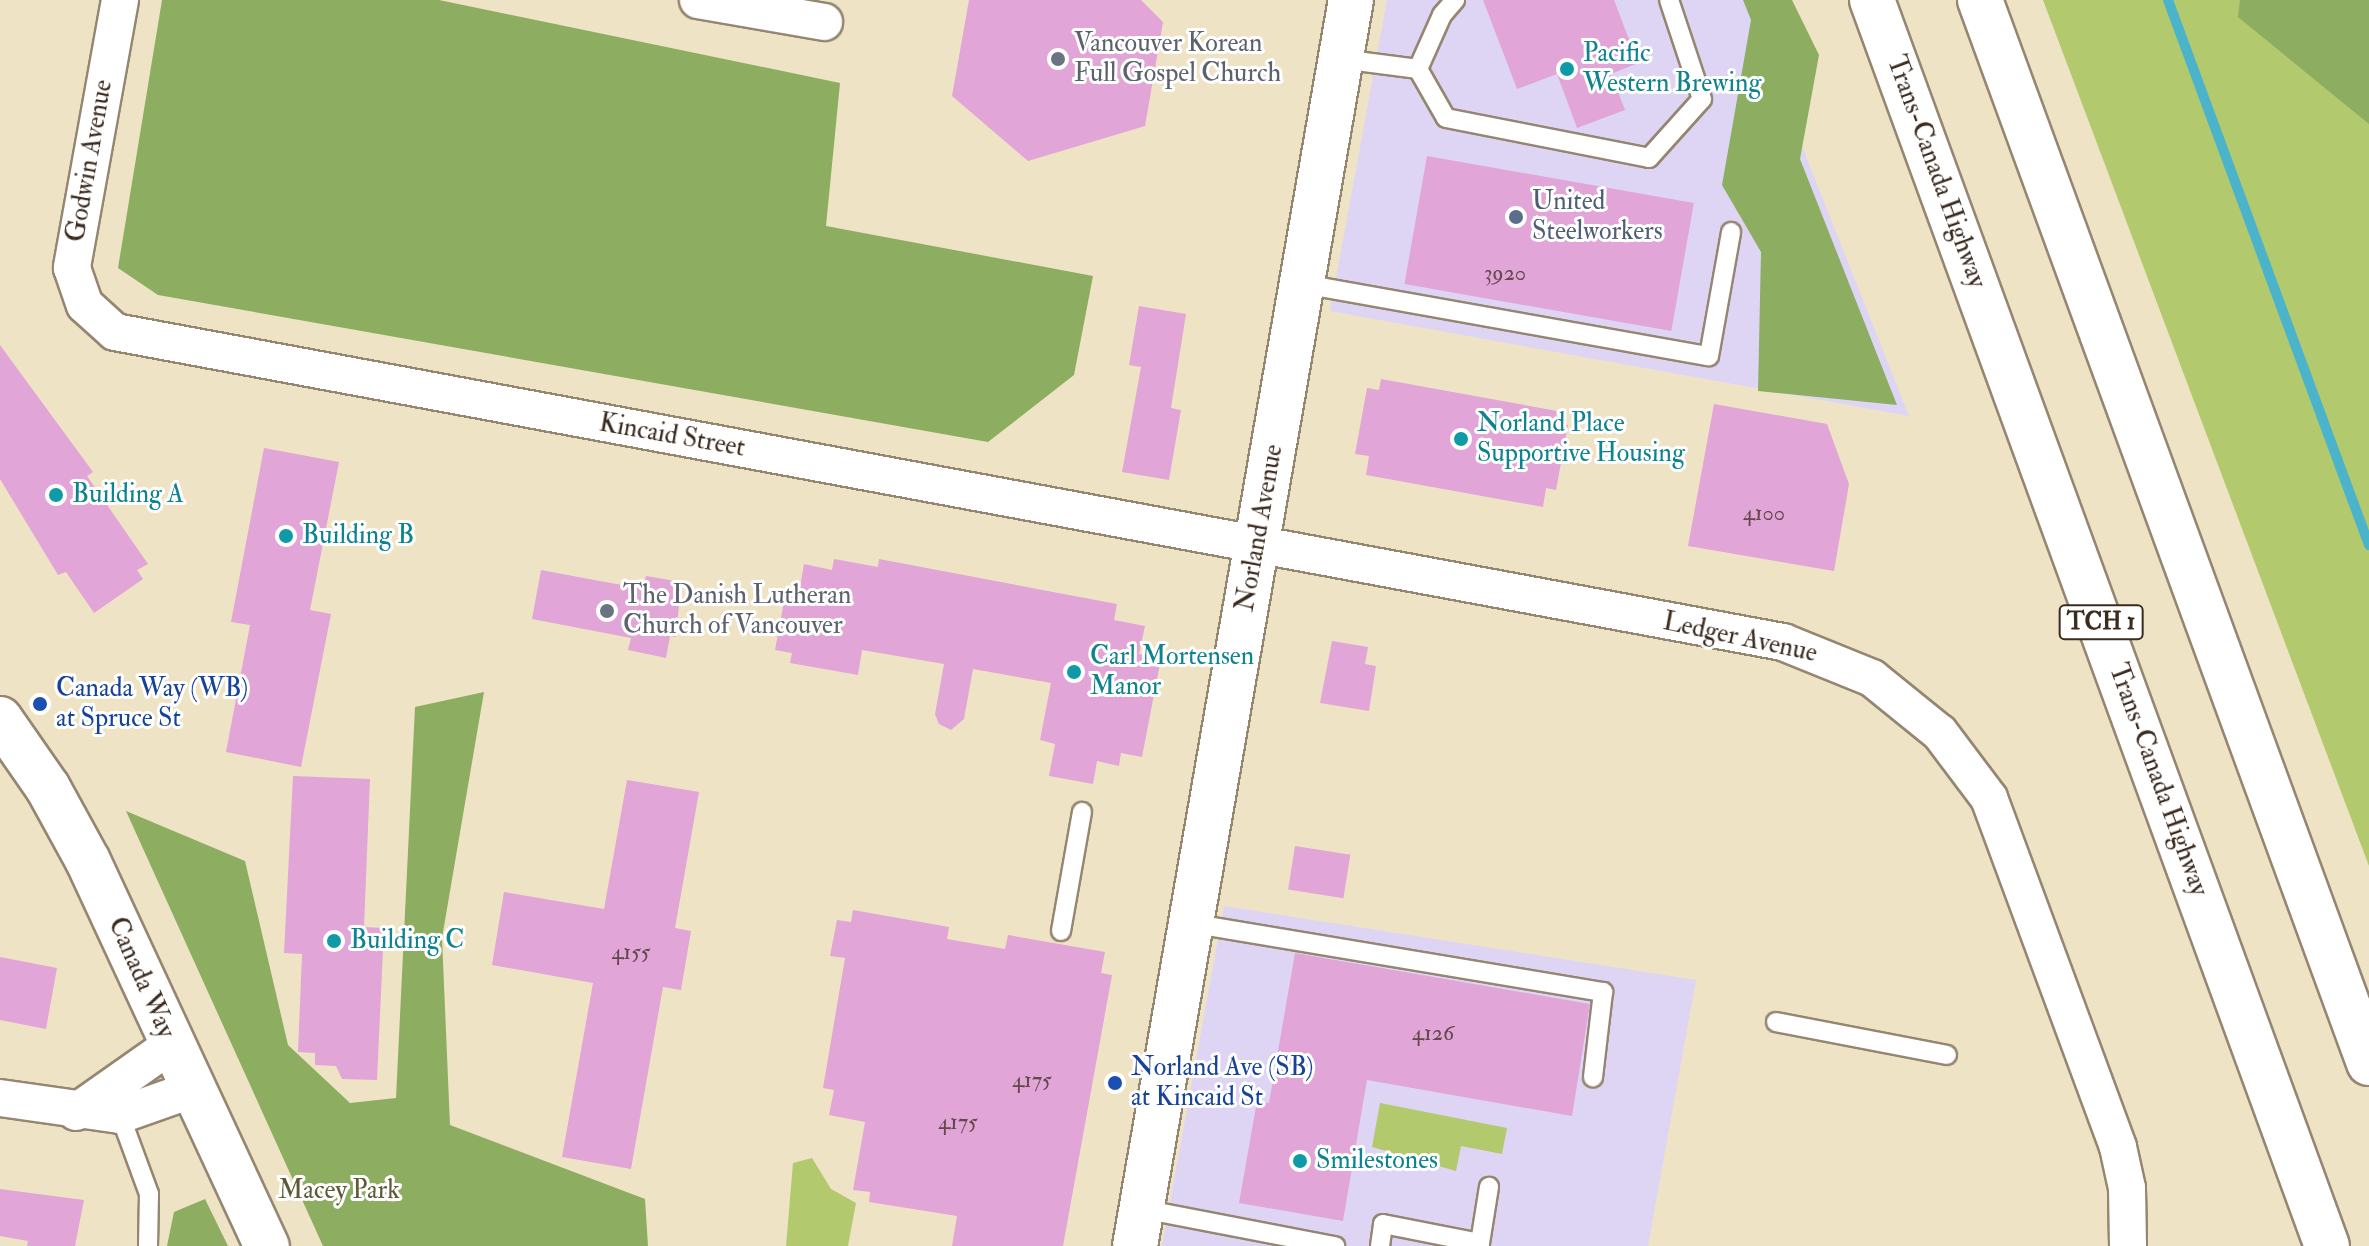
<!DOCTYPE html>
<style>
body{margin:0}
#map{position:relative;width:2369px;height:1246px;overflow:hidden;background:#efe3c5;font-family:"IM FELL Double Pica",serif}
div>[style]{position:absolute}
.built>*{inset:0;background:#ded5f5}
.green>*{inset:0;background:#b2c96e}
.forest>*{inset:0;background:#8dad61}
.stream>*{height:10px;margin:-5px;padding:0 5px;transform-origin:5px;border-radius:5px;background:#4bb3ca}
.building>*{inset:0;background:#e1a5d8;transform-origin:0 0}
.roads{filter:drop-shadow(2px 0 #958672) drop-shadow(-2px 0 #958672) drop-shadow(0 2px #958672) drop-shadow(0 -2px #958672)}
.service>*{height:18px;margin:-9px;padding:0 9px;transform-origin:9px;border-radius:9px;background:#fff}
.minor>*{height:36px;margin:-18px;padding:0 18px;transform-origin:18px;border-radius:18px;background:#fff}
.secondary>*{height:44px;margin:-22px;padding:0 22px;transform-origin:22px;border-radius:22px;background:#fff}
.motorway>*{height:44px;margin:-22px;padding:0 22px;transform-origin:22px;border-radius:22px;background:#fff}
.dots>*{width:22px;height:22px;translate:-50% -50%;box-sizing:border-box;border:4px solid #fff;border-radius:50%}
span{translate:-50% -50%;white-space:nowrap;text-align:center;line-height:1.15;-webkit-text-stroke:6px #fff;paint-order:stroke}
.number-label{font-size:22px;color:#64494c}
.number-label span{-webkit-text-stroke-width:0}
.shield-label span{padding:2px 6px;background:#fff;border:2px solid;border-radius:6px;-webkit-text-stroke-width:0}
.shield-label{font-size:24px;color:#3b2a1e;font-weight:700}
.worship-label{font-size:26px;color:#5b616d}
.left{translate:0 -50%;text-align:left}
.culture-label{font-size:26px;color:#0d838f}
.street-label{font-size:26px;color:#3b2a1e}
.service-label{font-size:26px;color:#4e5e75}
.transit-label{font-size:26px;color:#164399}
.park-label{font-size:26px;color:#5f5a36}
</style>
<div id="map">
<div class="built">
<i style="clip-path:polygon(1387px 0,1744px 0,1909px 416px,1330px 311px)"></i>
<i style="clip-path:polygon(1224px 906px,1696px 980px,1648px 1246px,1162px 1246px)"></i>
</div>
<div class="green">
<i style="clip-path:polygon(2043px 0,2369px 0,2369px 866px)"></i>
<i style="clip-path:polygon(1380px 1103px,1507px 1128px,1502px 1154px,1461px 1146px,1456px 1171px,1372px 1147px)"></i>
<i style="clip-path:polygon(812px 1158px,831px 1189px,856px 1203px,848px 1246px,786px 1246px,793px 1163px)"></i>
</div>
<div class="forest">
<i style="clip-path:polygon(162px 0,439px 0,840px 83px,826px 226px,1093px 276px,1074px 375px,988px 442px,158px 295px,118px 268px)"></i>
<i style="clip-path:polygon(1743px 0,1792px 0,1819px 55px,1800px 159px,1897px 405px,1758px 391px,1761px 252px,1722px 185px,1751px 20px)"></i>
<i style="clip-path:polygon(2240px 0,2369px 0,2369px 124px,2238px 17px)"></i>
<i style="clip-path:polygon(484px 692px,442px 938px,450px 1125px,645px 1199px,648px 1246px,323px 1246px,126px 811px,245px 861px,288px 1045px,350px 1103px,396px 1098px,415px 707px)"></i>
<i style="clip-path:polygon(205px 1199px,228px 1246px,167px 1246px,174px 1212px)"></i>
</div>
<div class="stream">
<i style="left:2168px;top:0;width:581px;rotate:69.76deg"></i>
</div>
<div class="building">
<i style="clip-path:polygon(969px 0,1141px 0,1163px 22px,1145px 126px,1028px 161px,952px 96px)"></i>
<i style="clip-path:polygon(1483px 0,1614px 0,1638px 63px,1611px 74px,1625px 110px,1577px 128px,1557px 74px,1517px 89px)"></i>
<i style="left:1427px;top:156px;width:271px;height:130px;rotate:10deg"></i>
<i style="clip-path:polygon(1139px 306px,1186px 314px,1171px 408px,1181px 410px,1169px 480px,1122px 472px,1141px 367px,1129px 365px)"></i>
<i style="clip-path:polygon(0 345px,93px 472px,87px 476px,148px 564px,137px 570px,143px 579px,94px 613px,66px 572px,58px 575px,0 479px)"></i>
<i style="clip-path:polygon(1381px 379px,1557px 411px,1555px 423px,1568px 425px,1556px 490px,1546px 488px,1543px 507px,1366px 475px,1369px 456px,1355px 454px,1367px 388px,1379px 390px)"></i>
<i style="clip-path:polygon(1714px 404px,1827px 424px,1849px 484px,1834px 571px,1688px 546px)"></i>
<i style="clip-path:polygon(264px 448px,339px 462px,310px 610px,331px 614px,301px 767px,226px 752px,250px 625px,231px 622px)"></i>
<i style="clip-path:polygon(834px 559px,878px 567px,879px 559px,1117px 604px,1114px 620px,1145px 626px,1139px 654px,1161px 658px,1142px 757px,1121px 753px,1119px 766px,1097px 761px,1093px 784px,1049px 776px,1055px 744px,1040px 740px,1051px 683px,973px 669px,964px 719px,951px 730px,939px 724px,935px 714px,944px 664px,862px 650px,858px 675px,790px 663px,792px 653px,775px 650px,786px 591px,799px 593px,804px 564px,832px 570px)"></i>
<i style="clip-path:polygon(541px 570px,643px 589px,646px 576px,681px 582px,676px 637px,670px 636px,666px 658px,628px 650px,631px 638px,532px 619px)"></i>
<i style="clip-path:polygon(1332px 641px,1368px 647px,1365px 664px,1376px 666px,1369px 711px,1320px 703px)"></i>
<i style="clip-path:polygon(293px 776px,370px 779px,364px 927px,384px 928px,377px 1080px,342px 1079px,336px 1066px,315px 1065px,315px 1053px,298px 1052px,302px 954px,284px 953px)"></i>
<i style="clip-path:polygon(627px 780px,699px 792px,675px 928px,691px 931px,681px 990px,663px 987px,631px 1169px,562px 1157px,593px 983px,492px 965px,504px 892px,604px 909px)"></i>
<i style="left:1295px;top:846px;width:56px;height:44px;rotate:9deg"></i>
<i style="clip-path:polygon(853px 910px,949px 927px,947px 939px,1005px 949px,1008px 935px,1105px 952px,1101px 973px,1112px 975px,1063px 1246px,952px 1246px,957px 1216px,869px 1202px,870px 1192px,853px 1190px,865px 1122px,829px 1115px,834px 1090px,823px 1088px,845px 958px,830px 956px,837px 920px,851px 922px)"></i>
<i style="clip-path:polygon(1295px 953px,1590px 1004px,1572px 1116px,1367px 1080px,1343px 1221px,1239px 1203px,1257px 1101px,1269px 1103px)"></i>
<i style="clip-path:polygon(0 957px,57px 968px,46px 1029px,0 1020px)"></i>
<i style="clip-path:polygon(0 1189px,84px 1200px,75px 1246px,27px 1246px,28px 1241px,0 1236px)"></i>
</div>
<div class="roads">
<div class="service">
<i style="left:1341px;top:59px;width:78px;rotate:7.4deg"></i>
<i style="left:1418px;top:69px;width:56px;rotate:60.3deg"></i>
<i style="left:1446px;top:118px;width:207px;rotate:11.1deg"></i>
<i style="left:1649px;top:158px;width:79px;rotate:-48.1deg"></i>
<i style="left:1702px;top:99px;width:104px;rotate:-108.4deg"></i>
<i style="left:1418px;top:69px;width:59px;rotate:-66deg"></i>
<i style="left:1442px;top:15px;width:20px;rotate:-49deg"></i>
<i style="left:1303px;top:284px;width:412px;rotate:10.1deg"></i>
<i style="left:1709px;top:356px;width:126px;rotate:-79.9deg"></i>
<i style="left:1190px;top:923px;width:419px;rotate:9.5deg"></i>
<i style="left:1603px;top:992px;width:86px;rotate:96.7deg"></i>
<i style="left:1061px;top:931px;width:121px;rotate:-80deg"></i>
<i style="left:1776px;top:1022px;width:174px;rotate:10.9deg"></i>
<i style="left:120px;top:1115px;width:84px;rotate:69.8deg"></i>
<i style="left:149px;top:1194px;width:52px;rotate:91.1deg"></i>
<i style="left:1142px;top:1209px;width:197px;rotate:10.9deg"></i>
<i style="left:1380px;top:1246px;width:22px;rotate:-82deg"></i>
<i style="left:1383px;top:1224px;width:99px;rotate:11.1deg"></i>
<i style="left:1480px;top:1243px;width:57px;rotate:-80.9deg"></i>
</div>
<div class="minor">
<i style="left:120px;top:0;width:272px;rotate:100.2deg"></i>
<i style="left:72px;top:268px;width:39px;rotate:71deg"></i>
<i style="left:85px;top:305px;width:40px;rotate:42deg"></i>
<i style="left:115px;top:332px;width:1697px;rotate:10.53deg"></i>
<i style="left:1783px;top:642px;width:96px;rotate:22deg"></i>
<i style="left:1872px;top:678px;width:87px;rotate:39deg"></i>
<i style="left:1940px;top:733px;width:81px;rotate:53deg"></i>
<i style="left:1989px;top:798px;width:372px;rotate:69.7deg"></i>
<i style="left:2118px;top:1147px;width:42px;rotate:77.6deg"></i>
<i style="left:2127px;top:1188px;width:58px;rotate:89deg"></i>
<i style="left:698px;top:0;width:128px;rotate:9.9deg"></i>
<i style="left:0;top:1098px;width:121px;rotate:8.1deg"></i>
<i style="left:120px;top:1115px;width:75px;rotate:-19.4deg"></i>
<i style="left:76px;top:1112px;width:116px;rotate:-35.2deg"></i>
</div>
<div class="secondary">
<i style="left:0;top:719px;width:84px;rotate:55.2deg"></i>
<i style="left:48px;top:788px;width:83px;rotate:61.3deg"></i>
<i style="left:88px;top:861px;width:425px;rotate:65.1deg"></i>
<i style="left:1135px;top:1246px;width:1265px;rotate:-80.17deg"></i>
</div>
<div class="motorway">
<i style="left:1872px;top:0;width:1326px;rotate:69.94deg"></i>
<i style="left:1980px;top:0;width:1132px;rotate:69.9deg"></i>
</div>
</div>
<div class="dots">
<i style="left:1058px;top:59px;background:#6b7280"></i>
<i style="left:1567px;top:69px;background:#0f9aa8"></i>
<i style="left:1516px;top:217px;background:#5c6f8a"></i>
<i style="left:1461px;top:439px;background:#0f9aa8"></i>
<i style="left:56px;top:495px;background:#0f9aa8"></i>
<i style="left:286px;top:536px;background:#0f9aa8"></i>
<i style="left:607px;top:611px;background:#6b7280"></i>
<i style="left:1074px;top:672px;background:#0f9aa8"></i>
<i style="left:40px;top:704px;background:#1a4fb4"></i>
<i style="left:334px;top:941px;background:#0f9aa8"></i>
<i style="left:1115px;top:1083px;background:#1a4fb4"></i>
<i style="left:1300px;top:1161px;background:#0f9aa8"></i>
</div>
<div class="number-label">
<span style="left:1505px;top:274px">3920</span>
<span style="left:1764px;top:514px">4100</span>
<span style="left:631px;top:953px">4155</span>
<span style="left:1433px;top:1034px">4126</span>
<span style="left:1032px;top:1081px">4175</span>
<span style="left:958px;top:1123px">4175</span>
</div>
<div class="shield-label">
<span style="left:2101px;top:622px">TCH 1</span>
</div>
<div class="worship-label">
<span class="left" style="left:1074px;top:59px">Vancouver Korean<br>Full Gospel Church</span>
<span class="left" style="left:623px;top:611px">The Danish Lutheran<br>Church of Vancouver</span>
</div>
<div class="culture-label">
<span class="left" style="left:1583px;top:69px">Pacific<br>Western Brewing</span>
<span class="left" style="left:1477px;top:439px">Norland Place<br>Supportive Housing</span>
<span class="left" style="left:72px;top:495px">Building A</span>
<span class="left" style="left:302px;top:536px">Building B</span>
<span class="left" style="left:1090px;top:672px">Carl Mortensen<br>Manor</span>
<span class="left" style="left:350px;top:941px">Building C</span>
<span class="left" style="left:1316px;top:1161px">Smilestones</span>
</div>
<div class="street-label">
<span style="left:90px;top:161px;rotate:-80deg">Godwin Avenue</span>
<span style="left:1936px;top:172px;rotate:70deg">Trans-Canada Highway</span>
<span style="left:672px;top:436px;rotate:10deg">Kincaid Street</span>
<span style="left:1260px;top:528px;rotate:-80deg">Norland Avenue</span>
<span style="left:1740px;top:638px;rotate:12deg">Ledger Avenue</span>
<span style="left:2158px;top:780px;rotate:70deg">Trans-Canada Highway</span>
<span style="left:141px;top:978px;rotate:66deg">Canada Way</span>
</div>
<div class="service-label">
<span class="left" style="left:1532px;top:217px">United<br>Steelworkers</span>
</div>
<div class="transit-label">
<span class="left" style="left:56px;top:704px">Canada Way (WB)<br>at Spruce St</span>
<span class="left" style="left:1131px;top:1083px">Norland Ave (SB)<br>at Kincaid St</span>
</div>
<div class="park-label">
<span style="left:339px;top:1191px">Macey Park</span>
</div>
</div>
